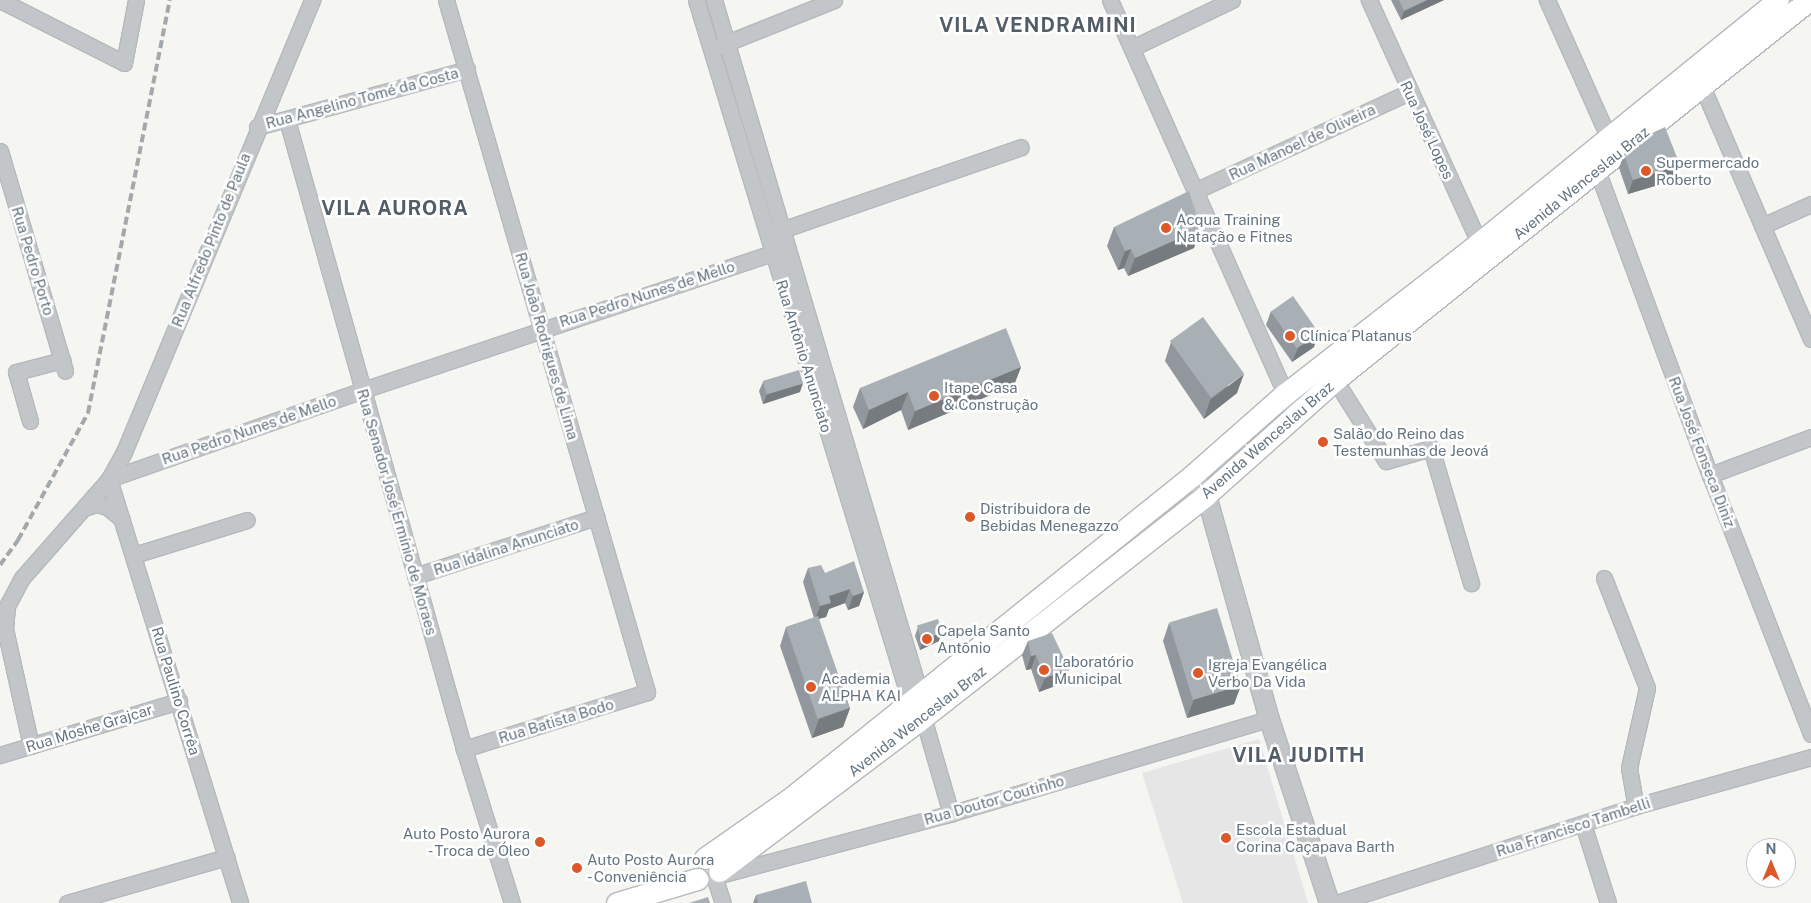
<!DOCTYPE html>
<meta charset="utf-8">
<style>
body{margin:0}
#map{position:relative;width:1811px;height:903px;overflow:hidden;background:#f5f5f1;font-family:"Public Sans",sans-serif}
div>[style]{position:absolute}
.built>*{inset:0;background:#e5e6e5}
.roads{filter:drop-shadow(1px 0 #b5b9bd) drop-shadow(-1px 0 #b5b9bd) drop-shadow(0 1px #b5b9bd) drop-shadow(0 -1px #b5b9bd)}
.minor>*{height:15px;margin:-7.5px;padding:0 7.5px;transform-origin:7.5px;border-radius:7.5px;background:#c3c6c9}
.tertiary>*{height:19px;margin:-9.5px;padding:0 9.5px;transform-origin:9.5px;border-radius:9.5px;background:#c3c6c9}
.secondary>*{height:21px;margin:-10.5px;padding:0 10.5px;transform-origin:10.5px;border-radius:10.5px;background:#fff}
.rail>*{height:4px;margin-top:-2px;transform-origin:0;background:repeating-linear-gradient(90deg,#a3a8ad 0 8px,transparent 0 12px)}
.wall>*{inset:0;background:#91979c}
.shaded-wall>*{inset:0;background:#767b7f}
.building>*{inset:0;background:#a9b0b5;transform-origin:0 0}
.dots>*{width:14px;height:14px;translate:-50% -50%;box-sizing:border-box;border:2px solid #fff;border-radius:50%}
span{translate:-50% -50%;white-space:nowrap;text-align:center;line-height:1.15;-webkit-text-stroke:5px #fff;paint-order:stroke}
.street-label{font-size:15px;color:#657481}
.poi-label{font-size:15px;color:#657481}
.left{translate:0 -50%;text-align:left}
.right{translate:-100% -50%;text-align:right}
.district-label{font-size:20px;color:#525d67;font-weight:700;letter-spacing:1px}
.north{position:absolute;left:1746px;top:838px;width:50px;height:50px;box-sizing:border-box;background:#fff;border:1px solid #c1c7cd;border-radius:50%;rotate:0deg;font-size:14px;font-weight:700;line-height:20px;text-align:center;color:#657481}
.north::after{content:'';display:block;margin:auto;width:18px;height:22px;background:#dc5829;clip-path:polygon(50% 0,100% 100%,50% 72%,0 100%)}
</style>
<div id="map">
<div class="built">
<i style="clip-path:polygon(1259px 739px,1308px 903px,1183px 903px,1142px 773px)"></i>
</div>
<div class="roads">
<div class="minor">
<i style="left:0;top:0;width:139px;rotate:26.9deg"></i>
<i style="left:124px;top:63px;width:64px;rotate:-79.2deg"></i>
<i style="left:446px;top:0;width:721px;rotate:73.8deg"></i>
<i style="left:647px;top:692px;width:192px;rotate:162.7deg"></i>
<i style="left:696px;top:0;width:733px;rotate:73.02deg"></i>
<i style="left:910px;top:701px;width:11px;rotate:34deg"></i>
<i style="left:714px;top:0;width:724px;rotate:73.47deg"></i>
<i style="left:920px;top:694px;width:13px;rotate:90deg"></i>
<i style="left:920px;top:707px;width:111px;rotate:73.8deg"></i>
<i style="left:1110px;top:0;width:454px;rotate:66deg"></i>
<i style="left:1369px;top:0;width:276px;rotate:65.6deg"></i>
<i style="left:1547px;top:0;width:159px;rotate:65.9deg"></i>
<i style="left:719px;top:46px;width:124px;rotate:-21.8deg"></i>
<i style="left:1132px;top:48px;width:111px;rotate:-25.6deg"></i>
<i style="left:1699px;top:79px;width:283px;rotate:66.7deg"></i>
<i style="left:287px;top:120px;width:653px;rotate:74.28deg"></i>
<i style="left:464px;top:749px;width:161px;rotate:72.7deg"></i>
<i style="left:257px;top:127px;width:218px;rotate:-15.4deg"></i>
<i style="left:0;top:151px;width:229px;rotate:73.5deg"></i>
<i style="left:1594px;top:162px;width:334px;rotate:69.7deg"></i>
<i style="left:1710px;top:475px;width:278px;rotate:68.7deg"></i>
<i style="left:1195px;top:191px;width:236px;rotate:-24.8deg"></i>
<i style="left:1762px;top:226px;width:54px;rotate:-24.2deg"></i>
<i style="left:773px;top:233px;width:262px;rotate:-19.1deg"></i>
<i style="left:1335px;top:380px;width:96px;rotate:57.8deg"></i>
<i style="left:1386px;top:461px;width:47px;rotate:-16.1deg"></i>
<i style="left:1431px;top:448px;width:141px;rotate:73.5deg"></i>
<i style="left:30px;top:421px;width:51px;rotate:-105.9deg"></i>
<i style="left:16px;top:372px;width:48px;rotate:-14.6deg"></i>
<i style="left:1710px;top:475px;width:108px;rotate:-20.6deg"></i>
<i style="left:109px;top:479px;width:269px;rotate:-19.3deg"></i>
<i style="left:363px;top:390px;width:441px;rotate:-18.5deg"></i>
<i style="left:109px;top:479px;width:444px;rotate:72.8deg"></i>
<i style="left:84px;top:508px;width:13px;rotate:-18deg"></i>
<i style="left:96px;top:504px;width:11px;rotate:15deg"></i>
<i style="left:107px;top:507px;width:19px;rotate:39deg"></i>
<i style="left:134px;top:555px;width:118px;rotate:-17.2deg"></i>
<i style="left:415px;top:576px;width:191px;rotate:-18deg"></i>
<i style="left:1604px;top:578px;width:118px;rotate:68.6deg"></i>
<i style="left:1647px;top:688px;width:82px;rotate:102.7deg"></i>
<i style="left:1629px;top:768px;width:39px;rotate:80deg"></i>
<i style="left:31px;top:746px;width:120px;rotate:-102.5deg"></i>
<i style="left:5px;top:629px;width:23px;rotate:-85deg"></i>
<i style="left:7px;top:606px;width:32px;rotate:-62deg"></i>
<i style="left:22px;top:578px;width:132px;rotate:-48.7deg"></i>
<i style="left:109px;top:479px;width:31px;rotate:-61deg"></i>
<i style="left:124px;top:452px;width:490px;rotate:-67.4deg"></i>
<i style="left:0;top:755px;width:187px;rotate:-16.8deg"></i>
<i style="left:1583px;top:824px;width:83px;rotate:72.4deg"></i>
<i style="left:720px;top:875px;width:234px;rotate:-14.9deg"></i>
<i style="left:946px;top:815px;width:337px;rotate:-16.6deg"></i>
<i style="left:715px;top:879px;width:25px;rotate:72deg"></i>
<i style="left:67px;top:903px;width:166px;rotate:-16.1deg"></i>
<i style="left:1336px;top:903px;width:315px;rotate:-17.9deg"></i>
<i style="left:1636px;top:806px;width:182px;rotate:-15.6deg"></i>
</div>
<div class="tertiary">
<i style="left:1193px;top:475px;width:24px;rotate:57deg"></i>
<i style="left:1206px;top:495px;width:233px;rotate:74.3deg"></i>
<i style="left:1269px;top:719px;width:194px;rotate:71.9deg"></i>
</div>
<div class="secondary">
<i style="left:705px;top:858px;width:105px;rotate:-34.9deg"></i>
<i style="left:791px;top:798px;width:516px;rotate:-38.78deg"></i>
<i style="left:1193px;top:475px;width:123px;rotate:-41.4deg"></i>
<i style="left:1285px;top:394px;width:246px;rotate:-37.9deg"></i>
<i style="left:1479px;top:243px;width:385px;rotate:-39.1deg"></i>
<i style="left:719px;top:871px;width:248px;rotate:-37deg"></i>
<i style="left:917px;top:722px;width:367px;rotate:-38.1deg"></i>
<i style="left:1206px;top:495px;width:173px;rotate:-41.7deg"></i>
<i style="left:1335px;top:380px;width:608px;rotate:-38.72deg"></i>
<i style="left:617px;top:903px;width:84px;rotate:-16.7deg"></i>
</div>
</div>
<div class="rail">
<i style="left:0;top:565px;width:31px;rotate:-54deg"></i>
<i style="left:18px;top:540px;width:145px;rotate:-61.1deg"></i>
<i style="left:88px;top:413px;width:421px;rotate:-78.8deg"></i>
</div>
<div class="wall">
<i style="clip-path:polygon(1391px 0,1444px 0,1401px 20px)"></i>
<i style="clip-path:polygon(1624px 154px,1680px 165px,1675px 180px,1628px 194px,1619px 168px)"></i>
<i style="clip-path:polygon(1114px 227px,1200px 229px,1194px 248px,1128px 276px,1124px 268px,1118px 270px,1107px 246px)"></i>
<i style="clip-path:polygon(1271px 311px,1314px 347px,1292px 362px,1266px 325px)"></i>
<i style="clip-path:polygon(1171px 342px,1237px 393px,1204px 419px,1165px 361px)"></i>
<i style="clip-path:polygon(1021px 367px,1014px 385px,908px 430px,901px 410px,863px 429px,853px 407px,860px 388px)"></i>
<i style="clip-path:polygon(763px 382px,800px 392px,763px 404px,759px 391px)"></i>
<i style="clip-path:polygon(808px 568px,825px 573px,864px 592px,859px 606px,848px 610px,845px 603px,829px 609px,826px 617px,818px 619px,850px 708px,843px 727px,812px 738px,780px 646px,786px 627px,814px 618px,803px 582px)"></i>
<i style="clip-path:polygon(1169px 623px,1241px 685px,1234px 704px,1187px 718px,1163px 641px)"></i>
<i style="clip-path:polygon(918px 627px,939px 641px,920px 650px,915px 636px)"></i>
<i style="clip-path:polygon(1028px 641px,1069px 669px,1063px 683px,1039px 692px,1031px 669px,1026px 670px,1022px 655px)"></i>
<i style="clip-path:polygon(756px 895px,812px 903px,753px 903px)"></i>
</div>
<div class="shaded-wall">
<i style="clip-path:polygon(1427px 0,1444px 0,1401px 20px,1404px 11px)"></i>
<i style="clip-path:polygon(1680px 165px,1675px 180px,1628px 194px,1633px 180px)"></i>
<i style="clip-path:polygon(1200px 229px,1194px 248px,1128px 276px,1135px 258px)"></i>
<i style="clip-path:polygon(1131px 249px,1124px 268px,1118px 270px,1125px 251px)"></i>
<i style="clip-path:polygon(1319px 333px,1314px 347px,1292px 362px,1298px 348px)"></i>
<i style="clip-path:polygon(1021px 367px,1014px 385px,908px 430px,915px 411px)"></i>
<i style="clip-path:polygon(1244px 374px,1237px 393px,1204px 419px,1210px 400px)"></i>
<i style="clip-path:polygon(803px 383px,800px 392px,763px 404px,767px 394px)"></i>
<i style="clip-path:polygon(908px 392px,901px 410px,863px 429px,869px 410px)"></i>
<i style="clip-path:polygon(850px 589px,845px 603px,829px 609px,826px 617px,815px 620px,820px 606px,829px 596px)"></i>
<i style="clip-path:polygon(864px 592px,859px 606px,848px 610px,853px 596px)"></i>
<i style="clip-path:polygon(942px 632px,939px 641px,920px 650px,923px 640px)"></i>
<i style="clip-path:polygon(1036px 655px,1031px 669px,1026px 670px,1031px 656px)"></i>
<i style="clip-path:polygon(1069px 669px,1063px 683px,1039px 692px,1045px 678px)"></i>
<i style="clip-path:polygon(1241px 685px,1234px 704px,1187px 718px,1194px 699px)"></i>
<i style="clip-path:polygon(850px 708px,843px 727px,812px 738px,819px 719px)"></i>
</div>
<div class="building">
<i style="clip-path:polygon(1399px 0,1427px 0,1404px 11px)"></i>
<i style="clip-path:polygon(1665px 127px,1680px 165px,1633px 180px,1624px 154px,1648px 135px)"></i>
<i style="clip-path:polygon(1189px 191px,1200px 229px,1135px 258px,1131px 249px,1125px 251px,1114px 227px)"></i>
<i style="left:1293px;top:296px;width:45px;height:27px;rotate:55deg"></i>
<i style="left:1203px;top:317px;width:70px;height:41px;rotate:54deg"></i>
<i style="clip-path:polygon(1006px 328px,1021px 367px,915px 411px,908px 392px,869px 410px,860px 388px)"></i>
<i style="left:799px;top:370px;width:14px;height:38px;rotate:73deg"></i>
<i style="clip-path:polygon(854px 561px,864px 592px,853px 596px,850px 589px,829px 596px,831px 603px,820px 606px,808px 568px,821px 565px,825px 573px)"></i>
<i style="left:1217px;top:608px;width:81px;height:50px;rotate:73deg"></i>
<i style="left:818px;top:616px;width:97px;height:34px;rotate:71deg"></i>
<i style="left:938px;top:619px;width:14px;height:22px;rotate:73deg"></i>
<i style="clip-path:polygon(1052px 633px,1069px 669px,1045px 678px,1036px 655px,1031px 656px,1028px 641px)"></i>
<i style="clip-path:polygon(806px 881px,812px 903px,758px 903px,756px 895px)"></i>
<i style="clip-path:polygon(708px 897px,710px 903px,689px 903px)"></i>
</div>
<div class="dots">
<i style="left:1646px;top:171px;background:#dc5829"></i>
<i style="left:1166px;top:228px;background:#dc5829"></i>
<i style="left:1290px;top:336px;background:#dc5829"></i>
<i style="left:934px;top:396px;background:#dc5829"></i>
<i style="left:1323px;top:442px;background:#dc5829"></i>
<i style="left:970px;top:517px;background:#dc5829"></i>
<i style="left:927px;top:639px;background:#dc5829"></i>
<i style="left:1044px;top:670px;background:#dc5829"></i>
<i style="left:1198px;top:673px;background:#dc5829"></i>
<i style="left:811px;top:687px;background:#dc5829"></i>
<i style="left:1226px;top:838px;background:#dc5829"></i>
<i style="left:540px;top:842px;background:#dc5829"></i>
<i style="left:577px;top:868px;background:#dc5829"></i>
</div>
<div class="street-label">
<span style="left:362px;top:98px;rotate:-15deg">Rua Angelino Tomé da Costa</span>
<span style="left:1427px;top:130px;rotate:65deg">Rua José Lopes</span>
<span style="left:1302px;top:142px;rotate:-25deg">Rua Manoel de Oliveira</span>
<span style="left:1581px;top:183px;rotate:-39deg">Avenida Wenceslau Braz</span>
<span style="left:211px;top:240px;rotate:-68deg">Rua Alfredo Pinto de Paula</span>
<span style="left:33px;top:261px;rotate:73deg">Rua Pedro Porto</span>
<span style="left:647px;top:294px;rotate:-18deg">Rua Pedro Nunes de Mello</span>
<span style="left:547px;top:346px;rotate:74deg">Rua João Rodrigues de Lima</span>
<span style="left:804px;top:356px;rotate:73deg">Rua Antônio Anunciato</span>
<span style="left:249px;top:430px;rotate:-19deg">Rua Pedro Nunes de Mello</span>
<span style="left:1267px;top:440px;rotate:-41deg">Avenida Wenceslau Braz</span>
<span style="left:1702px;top:452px;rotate:69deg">Rua José Fonseca Diniz</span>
<span style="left:397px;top:512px;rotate:74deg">Rua Senador José Ermínio de Moraes</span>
<span style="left:506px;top:547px;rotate:-18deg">Rua Idalina Anunciato</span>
<span style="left:176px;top:691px;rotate:73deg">Rua Paulino Corrêa</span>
<span style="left:556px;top:721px;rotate:-17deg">Rua Batista Bodo</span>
<span style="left:917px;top:721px;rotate:-38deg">Avenida Wenceslau Braz</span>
<span style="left:89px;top:728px;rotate:-17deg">Rua Moshe Grajcar</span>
<span style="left:994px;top:800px;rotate:-16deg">Rua Doutor Coutinho</span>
<span style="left:1573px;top:827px;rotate:-18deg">Rua Francisco Tambelli</span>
</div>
<div class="poi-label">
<span class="left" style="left:1656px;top:171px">Supermercado<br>Roberto</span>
<span class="left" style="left:1176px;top:228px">Acqua Training<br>Natação e Fitnes</span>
<span class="left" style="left:1300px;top:336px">Clínica Platanus</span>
<span class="left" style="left:944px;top:396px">Itape Casa<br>&amp; Construção</span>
<span class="left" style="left:1333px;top:442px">Salão do Reino das<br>Testemunhas de Jeová</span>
<span class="left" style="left:980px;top:517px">Distribuidora de<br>Bebidas Menegazzo</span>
<span class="left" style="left:937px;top:639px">Capela Santo<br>Antônio</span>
<span class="left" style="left:1054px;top:670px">Laboratório<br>Municipal</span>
<span class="left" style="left:1208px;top:673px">Igreja Evangélica<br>Verbo Da Vida</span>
<span class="left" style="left:821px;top:687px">Academia<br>ALPHA KAI</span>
<span class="left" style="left:1236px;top:838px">Escola Estadual<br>Corina Caçapava Barth</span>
<span class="right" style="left:530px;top:842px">Auto Posto Aurora<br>- Troca de Óleo</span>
<span class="left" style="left:587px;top:868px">Auto Posto Aurora<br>- Conveniência</span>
</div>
<div class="district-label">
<span style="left:1038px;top:25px">VILA VENDRAMINI</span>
<span style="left:395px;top:208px">VILA AURORA</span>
<span style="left:1299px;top:755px">VILA JUDITH</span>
</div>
<div class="north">N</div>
</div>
